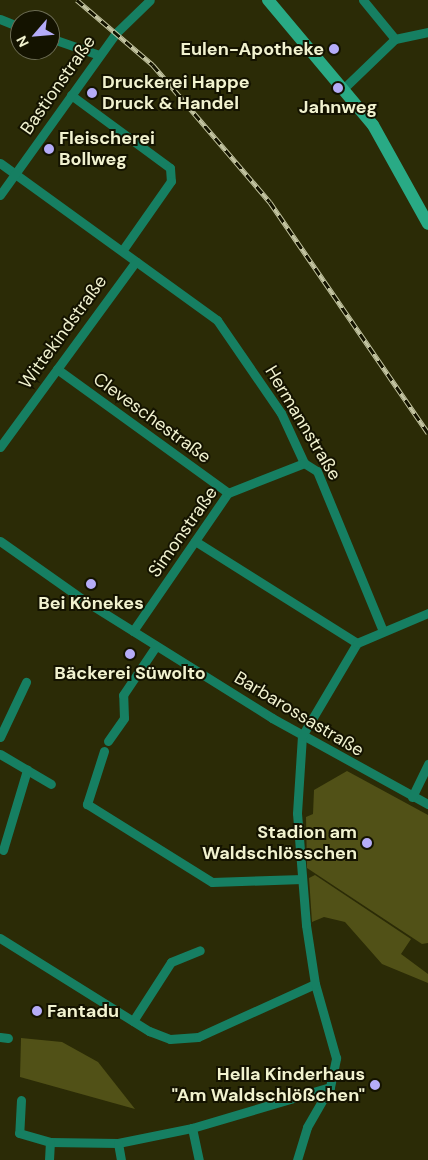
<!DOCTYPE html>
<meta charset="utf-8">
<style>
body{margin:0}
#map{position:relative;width:428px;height:1160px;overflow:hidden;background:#2b2b06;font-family:"DM Sans",sans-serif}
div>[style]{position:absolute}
.green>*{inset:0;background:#515117}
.minor>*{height:9px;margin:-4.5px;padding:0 4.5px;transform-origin:4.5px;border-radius:4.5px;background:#167f62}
.secondary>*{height:12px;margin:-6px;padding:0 6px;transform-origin:6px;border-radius:6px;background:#29aa85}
.rail>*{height:4.5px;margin-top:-2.25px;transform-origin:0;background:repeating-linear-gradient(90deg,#141300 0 8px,#c3c4a1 0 16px);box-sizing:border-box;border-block:1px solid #c3c4a1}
.dots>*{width:14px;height:14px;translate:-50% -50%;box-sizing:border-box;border:2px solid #141300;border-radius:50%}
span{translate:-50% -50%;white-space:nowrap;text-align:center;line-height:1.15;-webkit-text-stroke:4px #141300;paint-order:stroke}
.poi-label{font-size:18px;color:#f1f2cf;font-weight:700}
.right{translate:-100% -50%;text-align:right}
.left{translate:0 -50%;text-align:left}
.street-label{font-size:18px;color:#f1f2cf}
.north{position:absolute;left:10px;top:10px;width:50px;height:50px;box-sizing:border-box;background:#141300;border:1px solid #6c6c53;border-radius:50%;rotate:243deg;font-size:14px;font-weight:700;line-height:20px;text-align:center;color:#f1f2cf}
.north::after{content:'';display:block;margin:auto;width:18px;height:22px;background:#b5acf8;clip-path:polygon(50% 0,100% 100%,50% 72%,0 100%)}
</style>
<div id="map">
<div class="green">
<i style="clip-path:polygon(347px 771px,428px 815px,428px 943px,422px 944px,307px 868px,306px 817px,313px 814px,314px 790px)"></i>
<i style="clip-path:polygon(315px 875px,411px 939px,401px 954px,428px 974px,428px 983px,382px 964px,345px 922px,324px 917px,312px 922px,309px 878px)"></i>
<i style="clip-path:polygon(21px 1038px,62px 1042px,98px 1062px,135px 1109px,20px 1077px)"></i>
</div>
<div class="minor">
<i style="left:363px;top:0;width:50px;rotate:50.6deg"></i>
<i style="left:0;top:19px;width:22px;rotate:22deg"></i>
<i style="left:50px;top:38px;width:52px;rotate:19.1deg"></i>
<i style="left:344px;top:88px;width:71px;rotate:-43.9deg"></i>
<i style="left:395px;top:39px;width:34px;rotate:-12deg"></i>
<i style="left:71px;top:95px;width:123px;rotate:36.4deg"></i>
<i style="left:170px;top:168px;width:13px;rotate:86deg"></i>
<i style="left:171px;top:181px;width:85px;rotate:125deg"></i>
<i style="left:0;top:163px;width:268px;rotate:35.9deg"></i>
<i style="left:217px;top:320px;width:113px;rotate:55.5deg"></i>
<i style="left:281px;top:413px;width:55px;rotate:65.3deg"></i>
<i style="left:304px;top:463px;width:15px;rotate:32deg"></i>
<i style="left:317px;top:471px;width:173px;rotate:67.6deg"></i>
<i style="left:0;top:195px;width:199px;rotate:-54.4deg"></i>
<i style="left:116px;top:33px;width:47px;rotate:-44.1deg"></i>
<i style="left:57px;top:369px;width:211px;rotate:35.9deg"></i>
<i style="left:0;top:447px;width:230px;rotate:-53.8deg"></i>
<i style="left:0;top:541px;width:104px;rotate:35.2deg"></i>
<i style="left:85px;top:601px;width:221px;rotate:32deg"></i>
<i style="left:272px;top:718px;width:178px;rotate:28.9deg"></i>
<i style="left:195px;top:541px;width:191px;rotate:32.2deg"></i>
<i style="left:133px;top:631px;width:168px;rotate:-55.5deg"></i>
<i style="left:228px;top:493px;width:82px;rotate:-21.5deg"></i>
<i style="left:0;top:737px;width:61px;rotate:-64.7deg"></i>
<i style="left:108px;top:741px;width:28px;rotate:-55deg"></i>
<i style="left:124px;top:718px;width:23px;rotate:-92deg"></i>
<i style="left:123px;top:695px;width:59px;rotate:-56deg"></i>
<i style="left:104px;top:751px;width:56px;rotate:107.8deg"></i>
<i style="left:87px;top:804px;width:147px;rotate:32deg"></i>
<i style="left:212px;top:882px;width:90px;rotate:-1.9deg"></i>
<i style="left:0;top:754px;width:59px;rotate:30.5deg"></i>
<i style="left:412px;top:797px;width:37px;rotate:-64deg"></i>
<i style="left:3px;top:850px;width:84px;rotate:-73.3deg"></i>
<i style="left:0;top:938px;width:176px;rotate:32deg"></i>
<i style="left:149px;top:1031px;width:22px;rotate:21deg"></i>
<i style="left:170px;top:1039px;width:28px;rotate:-4deg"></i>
<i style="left:198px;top:1037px;width:128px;rotate:-24.4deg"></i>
<i style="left:133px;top:1021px;width:70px;rotate:-57.2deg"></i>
<i style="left:171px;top:962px;width:31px;rotate:-22deg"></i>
<i style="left:0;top:1037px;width:8px;rotate:7deg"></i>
<i style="left:21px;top:1100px;width:33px;rotate:93deg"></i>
<i style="left:19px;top:1133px;width:32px;rotate:16deg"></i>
<i style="left:50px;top:1142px;width:68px;rotate:0.8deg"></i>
<i style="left:118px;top:1143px;width:76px;rotate:-11.5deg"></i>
<i style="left:192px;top:1128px;width:144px;rotate:-16.5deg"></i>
<i style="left:192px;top:1128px;width:33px;rotate:78deg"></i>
<i style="left:118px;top:1143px;width:17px;rotate:80deg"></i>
<i style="left:49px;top:1160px;width:18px;rotate:-87deg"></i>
<i style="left:297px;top:1160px;width:34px;rotate:-73deg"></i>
<i style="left:307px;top:1127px;width:46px;rotate:-60.1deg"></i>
<i style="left:330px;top:1087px;width:30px;rotate:-78deg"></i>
<i style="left:336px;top:1058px;width:77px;rotate:-105.8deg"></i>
<i style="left:315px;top:984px;width:60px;rotate:-98.7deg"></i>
<i style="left:306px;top:925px;width:112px;rotate:-94.6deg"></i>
<i style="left:297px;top:813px;width:77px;rotate:-86.3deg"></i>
<i style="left:302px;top:736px;width:108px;rotate:-59.4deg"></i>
<i style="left:357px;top:643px;width:77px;rotate:-22.9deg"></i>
</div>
<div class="secondary">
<i style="left:268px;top:0;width:163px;rotate:50deg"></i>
<i style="left:373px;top:125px;width:113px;rotate:60.9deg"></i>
</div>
<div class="rail">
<i style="left:77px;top:0;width:100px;rotate:40.5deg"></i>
<i style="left:153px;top:65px;width:180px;rotate:49.5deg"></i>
<i style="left:270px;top:202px;width:280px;rotate:55.6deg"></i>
</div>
<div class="dots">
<i style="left:334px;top:49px;background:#b5acf8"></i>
<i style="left:338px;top:88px;background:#b5acf8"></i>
<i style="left:92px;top:93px;background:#b5acf8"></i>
<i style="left:49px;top:149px;background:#b5acf8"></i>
<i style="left:91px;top:584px;background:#b5acf8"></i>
<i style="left:130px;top:654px;background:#b5acf8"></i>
<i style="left:367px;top:843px;background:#b5acf8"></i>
<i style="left:37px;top:1011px;background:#b5acf8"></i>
<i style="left:375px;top:1085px;background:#b5acf8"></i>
</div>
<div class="poi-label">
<span class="right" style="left:324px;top:49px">Eulen-Apotheke</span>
<span class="left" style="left:102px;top:93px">Druckerei Happe<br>Druck &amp; Handel</span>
<span style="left:338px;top:107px">Jahnweg</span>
<span class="left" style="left:59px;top:149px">Fleischerei<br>Bollweg</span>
<span style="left:91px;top:603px">Bei Könekes</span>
<span style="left:130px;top:673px">Bäckerei Süwolto</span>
<span class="right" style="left:357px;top:843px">Stadion am<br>Waldschlösschen</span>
<span class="left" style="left:47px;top:1011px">Fantadu</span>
<span class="right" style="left:365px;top:1085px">Hella Kinderhaus<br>"Am Waldschlößchen"</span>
</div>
<div class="street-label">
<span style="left:58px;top:85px;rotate:-55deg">Bastionstraße</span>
<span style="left:63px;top:332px;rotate:-54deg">Wittekindstraße</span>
<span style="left:152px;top:418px;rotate:36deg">Cleveschestraße</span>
<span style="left:303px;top:423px;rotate:59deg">Hermannstraße</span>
<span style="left:183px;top:532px;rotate:-55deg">Simonstraße</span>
<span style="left:299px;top:714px;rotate:31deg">Barbarossastraße</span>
</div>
<div class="north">N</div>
</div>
